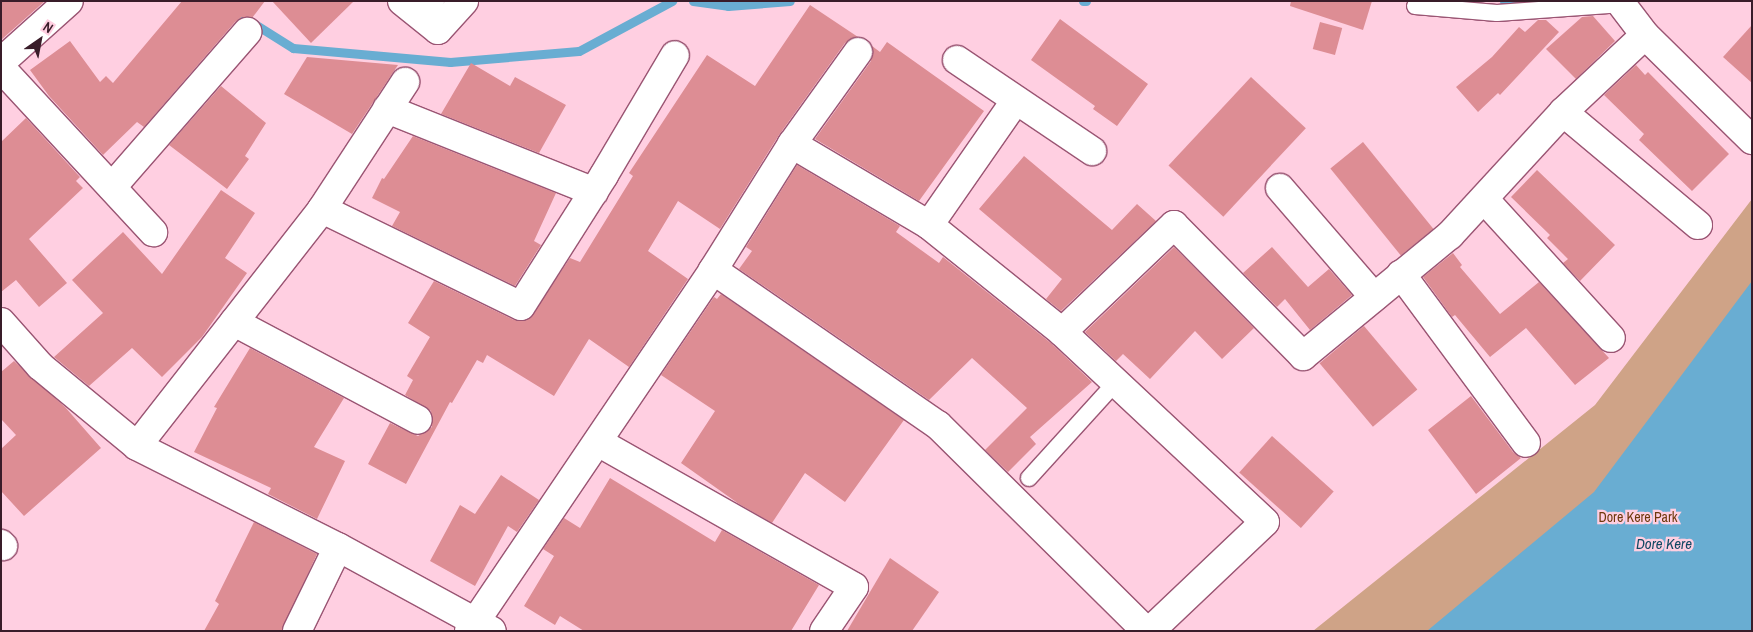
<!DOCTYPE html>
<style>
body{margin:0}
#map{position:relative;width:1753px;height:632px;overflow:hidden;background:#ffcfe1;font-family:"Archivo Narrow",sans-serif}
div>[style]{position:absolute}
.green>*{inset:0;background:#cfa387}
.water>*{inset:0;background:#69add2}
.stream>*{height:9px;margin:-4.5px;padding:0 4.5px;transform-origin:4.5px;border-radius:4.5px;background:#69add2}
.building>*{inset:0;background:#dd8d94;transform-origin:0 0}
.roads{filter:drop-shadow(1px 0 #9a5573) drop-shadow(-1px 0 #9a5573) drop-shadow(0 1px #9a5573) drop-shadow(0 -1px #9a5573)}
.lane>*{height:16px;margin:-8px;padding:0 8px;transform-origin:8px;border-radius:8px;background:#fff}
.street>*{height:28px;margin:-14px;padding:0 14px;transform-origin:14px;border-radius:14px;background:#fff}
span{translate:-50% -50%;white-space:nowrap;text-align:center;line-height:1.15;-webkit-text-stroke:4.5px #ffcfe1;paint-order:stroke}
.park-label{font-size:14px;color:#6e380b}
.water-label{font-size:15px;color:#124963;font-style:italic}
.frame{position:absolute;inset:0;border:2px solid #391c29;pointer-events:none}
.north{position:absolute;left:15px;top:15px;width:50px;height:50px;-webkit-text-stroke:4px #ffcfe1;paint-order:stroke;rotate:33deg;font-size:14px;font-weight:700;line-height:20px;text-align:center;color:#391c29}
.north::after{content:'';display:block;margin:auto;width:18px;height:22px;background:#391c29;clip-path:polygon(50% 0,100% 100%,50% 72%,0 100%)}
</style>
<div id="map">
<div class="green">
<i style="clip-path:polygon(1752px 199px,1752px 631px,1313px 631px,1595px 405px)"></i>
</div>
<div class="water">
<i style="clip-path:polygon(1752px 281px,1752px 631px,1427px 631px,1594px 492px)"></i>
</div>
<div class="stream">
<i style="left:693px;top:1px;width:35px;rotate:8deg"></i>
<i style="left:728px;top:6px;width:62px;rotate:-4.6deg"></i>
<i style="left:1083px;top:1px;width:3px"></i>
<i style="left:1504px;top:1px;width:46px"></i>
<i style="left:234px;top:11px;width:70px;rotate:32.1deg"></i>
<i style="left:293px;top:48px;width:158px;rotate:5.1deg"></i>
<i style="left:450px;top:62px;width:129px;rotate:-4.9deg"></i>
<i style="left:579px;top:51px;width:106px;rotate:-28.3deg"></i>
</div>
<div class="building">
<i style="clip-path:polygon(1px 1px,45px 1px,1px 40px)"></i>
<i style="clip-path:polygon(182px 1px,265px 1px,252px 18px,242px 17px,235px 22px,144px 127px,137px 122px,103px 155px,49px 96px,30px 70px,70px 41px,100px 82px,106px 76px,113px 83px)"></i>
<i style="clip-path:polygon(272px 1px,354px 1px,311px 43px)"></i>
<i style="clip-path:polygon(1291px 1px,1372px 1px,1363px 30px,1290px 6px)"></i>
<i style="clip-path:polygon(810px 5px,858px 37px,845px 43px,779px 135px,720px 229px,678px 201px,648px 251px,688px 279px,629px 367px,589px 339px,554px 396px,487px 355px,483px 363px,477px 360px,452px 403px,450px 402px,406px 484px,368px 464px,390px 423px,418px 436px,432px 427px,431px 411px,405px 395px,413px 380px,407px 376px,430px 337px,408px 323px,434px 281px,514px 320px,529px 319px,570px 258px,580px 262px,633px 176px,629px 173px,707px 55px,755px 86px)"></i>
<i style="clip-path:polygon(1593px 16px,1615px 41px,1576px 79px,1546px 49px,1582px 17px)"></i>
<i style="clip-path:polygon(1060px 19px,1148px 84px,1117px 126px,1093px 109px,1095px 106px,1031px 60px)"></i>
<i style="clip-path:polygon(1538px 20px,1546px 20px,1559px 32px,1500px 95px,1498px 93px,1478px 112px,1456px 87px,1492px 57px,1519px 27px,1525px 32px)"></i>
<i style="left:1320px;top:22px;width:23px;height:28px;rotate:15deg"></i>
<i style="clip-path:polygon(1752px 25px,1752px 83px,1723px 57px)"></i>
<i style="clip-path:polygon(887px 42px,984px 111px,919px 201px,815px 139px,871px 61px,872px 46px,880px 52px)"></i>
<i style="clip-path:polygon(307px 57px,398px 65px,352px 134px,284px 94px)"></i>
<i style="clip-path:polygon(471px 63px,510px 86px,515px 77px,566px 105px,539px 153px,441px 114px)"></i>
<i style="clip-path:polygon(1636px 65px,1645px 75px,1648px 72px,1729px 154px,1692px 191px,1639px 140px,1644px 134px,1604px 95px)"></i>
<i style="left:1251px;top:77px;width:75px;height:121px;rotate:43deg"></i>
<i style="clip-path:polygon(221px 86px,266px 123px,245px 156px,249px 159px,227px 189px,169px 145px)"></i>
<i style="clip-path:polygon(26px 118px,80px 177px,76px 181px,83px 188px,29px 239px,67px 283px,39px 307px,16px 280px,1px 292px,1px 142px)"></i>
<i style="clip-path:polygon(413px 136px,556px 193px,534px 241px,541px 245px,515px 286px,392px 226px,400px 212px,372px 198px,382px 178px,384px 179px)"></i>
<i style="left:1363px;top:142px;width:112px;height:42px;rotate:51deg"></i>
<i style="clip-path:polygon(1024px 156px,1112px 230px,1137px 204px,1156px 221px,1061px 311px,1046px 299px,1062px 279px,979px 209px)"></i>
<i style="clip-path:polygon(797px 165px,900px 226px,896px 232px,939px 263px,943px 257px,1052px 344px,1092px 382px,1030px 437px,1036px 444px,1008px 472px,985px 450px,1027px 408px,972px 358px,929px 400px,739px 269px,752px 251px,746px 247px)"></i>
<i style="clip-path:polygon(1537px 170px,1615px 245px,1580px 281px,1563px 263px,1568px 259px,1547px 238px,1550px 235px,1511px 197px)"></i>
<i style="clip-path:polygon(221px 190px,255px 213px,225px 258px,247px 273px,202px 337px,162px 377px,132px 348px,89px 386px,54px 357px,103px 313px,72px 280px,123px 232px,162px 274px)"></i>
<i style="clip-path:polygon(1174px 247px,1254px 328px,1222px 359px,1195px 331px,1150px 379px,1123px 354px,1116px 361px,1085px 332px)"></i>
<i style="clip-path:polygon(1272px 247px,1308px 287px,1329px 269px,1352px 295px,1310px 330px,1285px 299px,1277px 307px,1243px 273px)"></i>
<i style="clip-path:polygon(1453px 253px,1462px 265px,1460px 267px,1500px 314px,1539px 282px,1609px 358px,1575px 385px,1526px 328px,1490px 357px,1455px 315px,1452px 317px,1423px 277px)"></i>
<i style="clip-path:polygon(721px 294px,904px 420px,845px 502px,805px 473px,772px 523px,739px 504px,681px 463px,715px 411px,661px 375px,714px 297px,717px 299px)"></i>
<i style="left:1364px;top:326px;width:83px;height:58px;rotate:50deg"></i>
<i style="clip-path:polygon(250px 348px,344px 398px,314px 447px,345px 461px,317px 519px,268px 494px,271px 488px,194px 452px,217px 408px,214px 407px)"></i>
<i style="clip-path:polygon(14px 361px,65px 407px,101px 448px,24px 516px,1px 491px,1px 449px,16px 435px,1px 419px,1px 372px)"></i>
<i style="clip-path:polygon(1471px 396px,1513px 452px,1521px 458px,1476px 494px,1428px 430px)"></i>
<i style="left:1272px;top:436px;width:83px;height:49px;rotate:42deg"></i>
<i style="clip-path:polygon(501px 475px,539px 500px,517px 532px,508px 526px,475px 586px,430px 561px,460px 505px,475px 514px)"></i>
<i style="clip-path:polygon(610px 478px,715px 542px,722px 530px,819px 585px,791px 631px,584px 631px,560px 616px,555px 625px,524px 606px,554px 556px,543px 549px,564px 518px,580px 528px)"></i>
<i style="clip-path:polygon(254px 522px,317px 554px,282px 631px,204px 631px,219px 604px,215px 601px)"></i>
<i style="clip-path:polygon(890px 558px,939px 592px,912px 631px,847px 631px)"></i>
</div>
<div class="roads">
<div class="lane">
<i style="left:1415px;top:6px;width:82px;rotate:4.9deg"></i>
<i style="left:1497px;top:13px;width:126px;rotate:-4.1deg"></i>
<i style="left:423px;top:17px;width:21px;rotate:-51deg"></i>
<i style="left:1029px;top:478px;width:130px;rotate:-47.8deg"></i>
</div>
<div class="street">
<i style="left:402px;top:1px;width:46px;rotate:38.9deg"></i>
<i style="left:438px;top:30px;width:39px;rotate:-48deg"></i>
<i style="left:1645px;top:35px;width:150px;rotate:44.5deg"></i>
<i style="left:858px;top:52px;width:113px;rotate:125.7deg"></i>
<i style="left:792px;top:144px;width:149px;rotate:122.1deg"></i>
<i style="left:713px;top:270px;width:273px;rotate:34.6deg"></i>
<i style="left:938px;top:425px;width:293px;rotate:44.7deg"></i>
<i style="left:957px;top:60px;width:163px;rotate:34deg"></i>
<i style="left:1px;top:62px;width:91px;rotate:-41.9deg"></i>
<i style="left:1px;top:68px;width:224px;rotate:47.2deg"></i>
<i style="left:387px;top:109px;width:223px;rotate:21.8deg"></i>
<i style="left:1563px;top:112px;width:176px;rotate:39.9deg"></i>
<i style="left:792px;top:144px;width:159px;rotate:30.6deg"></i>
<i style="left:929px;top:225px;width:171px;rotate:38.8deg"></i>
<i style="left:112px;top:187px;width:206px;rotate:-48.9deg"></i>
<i style="left:1280px;top:188px;width:144px;rotate:49.2deg"></i>
<i style="left:1484px;top:199px;width:188px;rotate:47.6deg"></i>
<i style="left:322px;top:209px;width:221px;rotate:26deg"></i>
<i style="left:521px;top:306px;width:155px;rotate:-57.6deg"></i>
<i style="left:604px;top:175px;width:139px;rotate:-59.4deg"></i>
<i style="left:929px;top:225px;width:152px;rotate:-55.2deg"></i>
<i style="left:1401px;top:274px;width:210px;rotate:53.5deg"></i>
<i style="left:1px;top:322px;width:59px;rotate:48.4deg"></i>
<i style="left:40px;top:366px;width:126px;rotate:39.5deg"></i>
<i style="left:137px;top:446px;width:225px;rotate:26.7deg"></i>
<i style="left:338px;top:547px;width:175px;rotate:28.6deg"></i>
<i style="left:234px;top:322px;width:208px;rotate:28deg"></i>
<i style="left:598px;top:442px;width:294px;rotate:29.5deg"></i>
<i style="left:854px;top:587px;width:53px;rotate:124.3deg"></i>
<i style="left:137px;top:446px;width:301px;rotate:-52deg"></i>
<i style="left:322px;top:209px;width:152px;rotate:-56.8deg"></i>
<i style="left:1px;top:544px;width:3px;rotate:45deg"></i>
<i style="left:297px;top:631px;width:93px;rotate:-64deg"></i>
<i style="left:469px;top:631px;width:436px;rotate:-55.9deg"></i>
<i style="left:1150px;top:631px;width:158px;rotate:-43.5deg"></i>
<i style="left:1265px;top:522px;width:278px;rotate:-136.9deg"></i>
<i style="left:1062px;top:332px;width:155px;rotate:-43.7deg"></i>
<i style="left:1174px;top:225px;width:184px;rotate:45.4deg"></i>
<i style="left:1303px;top:356px;width:190px;rotate:-39.5deg"></i>
<i style="left:1450px;top:235px;width:167px;rotate:-47.4deg"></i>
<i style="left:1563px;top:112px;width:112px;rotate:-43.2deg"></i>
<i style="left:1645px;top:35px;width:43px;rotate:-127.4deg"></i>
</div>
</div>
<div class="park-label">
<span style="left:1638px;top:517px">Dore Kere Park</span>
</div>
<div class="water-label">
<span style="left:1664px;top:544px">Dore Kere</span>
</div>
<div class="frame"></div>
<div class="north">N</div>
</div>
